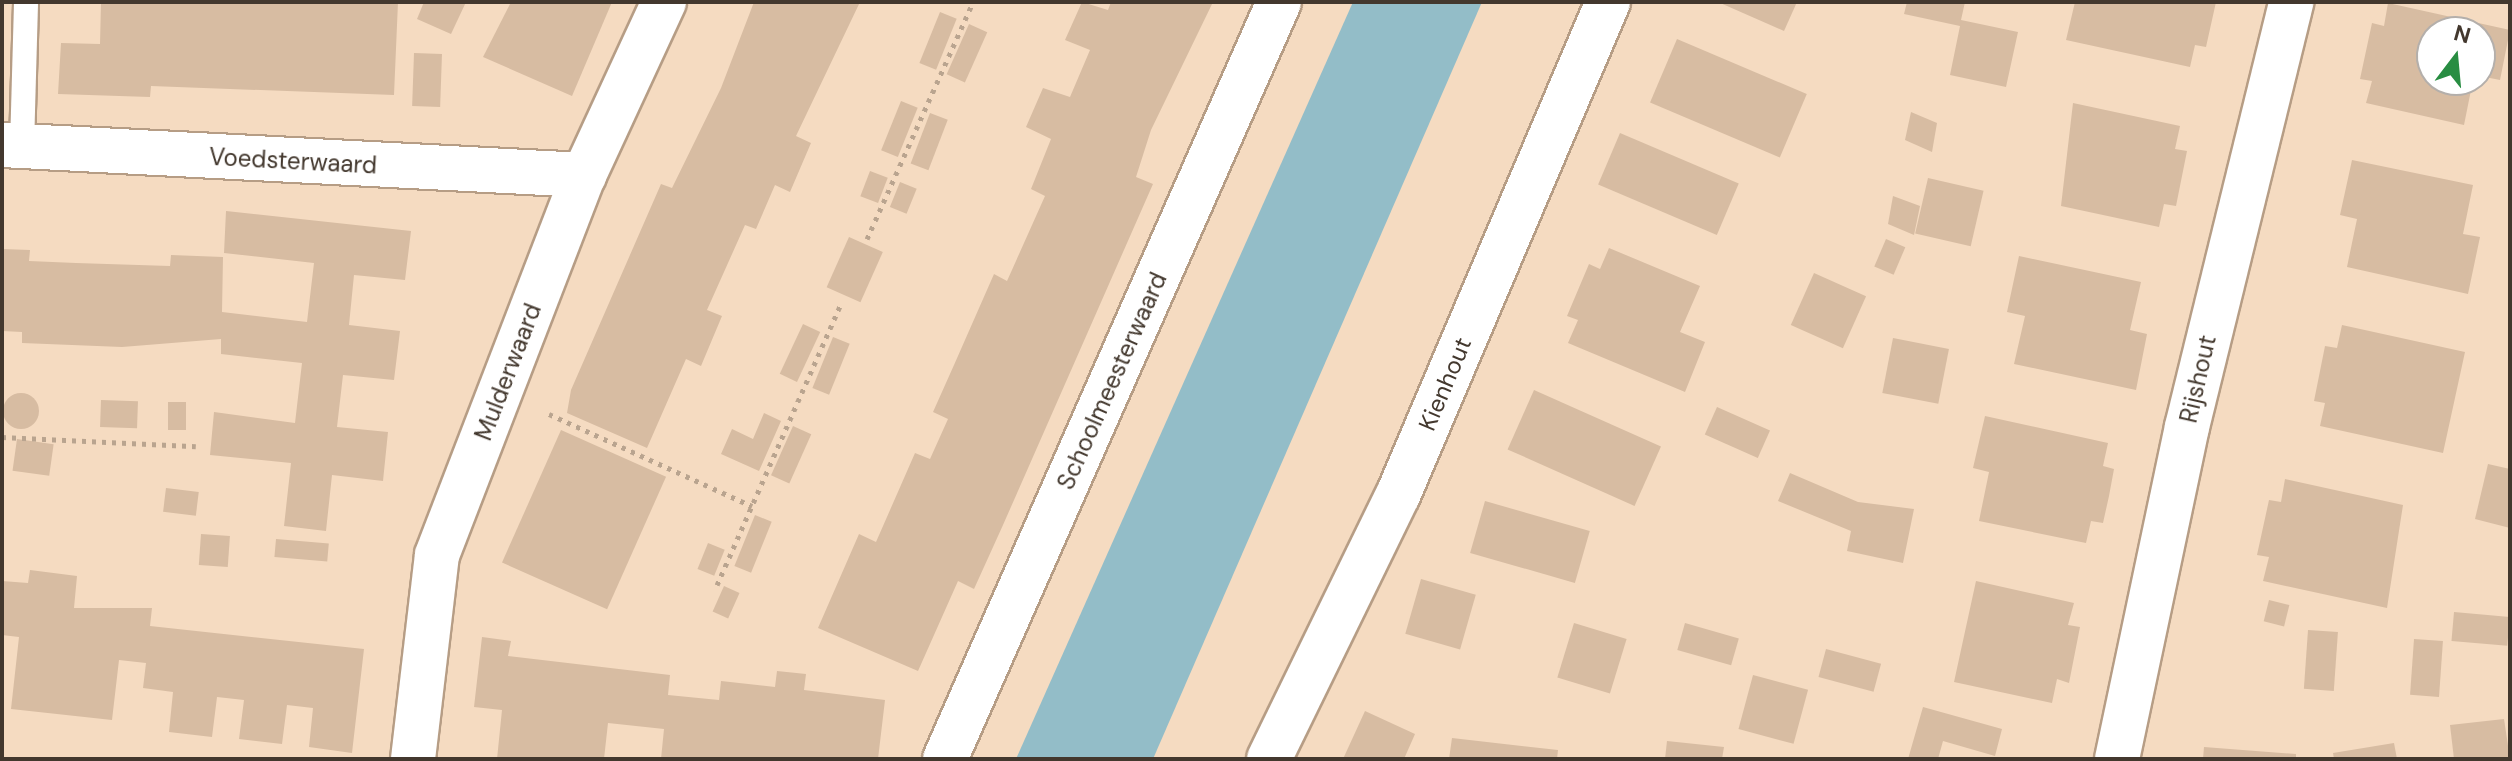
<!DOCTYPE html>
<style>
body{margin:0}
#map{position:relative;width:2512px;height:761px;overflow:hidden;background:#f5dbc1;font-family:"DM Sans",sans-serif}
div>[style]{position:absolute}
.water>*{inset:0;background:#93bdc8}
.building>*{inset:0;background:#d7bca2;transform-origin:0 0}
.round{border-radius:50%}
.path>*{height:5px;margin-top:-2.5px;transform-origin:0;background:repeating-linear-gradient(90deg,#b9a48f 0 4px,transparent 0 10px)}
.roads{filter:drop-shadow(2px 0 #b69d85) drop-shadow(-2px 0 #b69d85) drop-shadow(0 2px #b69d85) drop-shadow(0 -2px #b69d85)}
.service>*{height:24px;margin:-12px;padding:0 12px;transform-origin:12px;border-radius:12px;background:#fff}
.minor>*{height:44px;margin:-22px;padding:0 22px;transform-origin:22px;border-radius:22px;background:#fff}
span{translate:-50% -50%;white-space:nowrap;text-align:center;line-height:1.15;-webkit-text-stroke:6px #fff;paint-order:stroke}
.street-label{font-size:24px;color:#43382e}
.frame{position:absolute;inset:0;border:4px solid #43382e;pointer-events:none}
.north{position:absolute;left:2416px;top:16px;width:80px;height:80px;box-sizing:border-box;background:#fff;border:2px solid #b4afab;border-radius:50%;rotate:16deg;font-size:22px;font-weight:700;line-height:32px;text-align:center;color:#43382e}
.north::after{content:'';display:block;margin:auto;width:28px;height:36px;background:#288d42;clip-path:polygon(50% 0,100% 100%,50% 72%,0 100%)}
</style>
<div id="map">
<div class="water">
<i style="clip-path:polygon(1353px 2px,1482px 2px,1153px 759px,1016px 759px)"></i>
</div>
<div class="building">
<i style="clip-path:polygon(101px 2px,398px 2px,394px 95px,151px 86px,150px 97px,58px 94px,61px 43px,100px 44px)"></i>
<i style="clip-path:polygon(424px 2px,466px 2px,451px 34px,417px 19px)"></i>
<i style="clip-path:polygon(511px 2px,612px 2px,572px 96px,483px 57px)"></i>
<i style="clip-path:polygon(754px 2px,860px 2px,796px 136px,811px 143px,790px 192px,775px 185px,756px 229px,745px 225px,707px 310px,722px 316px,701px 366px,686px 359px,647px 448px,567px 413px,571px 390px,661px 184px,672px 188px,721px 88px)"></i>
<i style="clip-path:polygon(1082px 2px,1108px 10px,1111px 2px,1213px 2px,1151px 130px,1136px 177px,1153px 184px,1003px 525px,974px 589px,958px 581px,918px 671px,818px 628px,859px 534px,876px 542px,915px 453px,930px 459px,948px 419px,933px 412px,954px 365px,994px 274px,1007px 281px,1045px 196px,1031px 189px,1051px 139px,1026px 127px,1043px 88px,1070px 97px,1090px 50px,1065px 40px)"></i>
<i style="clip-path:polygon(1718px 2px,1797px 2px,1784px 31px)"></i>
<i style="clip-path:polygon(1907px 2px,1965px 2px,1961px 20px,2018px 32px,2006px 87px,1950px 75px,1960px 26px,1904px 14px)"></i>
<i style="clip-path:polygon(2075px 2px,2216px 2px,2206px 47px,2195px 45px,2190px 67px,2066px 40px)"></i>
<i style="clip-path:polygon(2388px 3px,2510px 30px,2500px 80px,2480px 76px,2480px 32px,2432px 32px,2432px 80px,2473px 80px,2464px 125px,2366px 103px,2372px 81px,2360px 79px,2372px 23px,2384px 26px)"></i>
<i style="left:940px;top:12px;width:18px;height:55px;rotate:22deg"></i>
<i style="left:969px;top:24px;width:20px;height:55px;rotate:24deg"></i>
<i style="left:1677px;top:39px;width:141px;height:69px;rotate:23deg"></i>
<i style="left:414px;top:53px;width:28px;height:53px;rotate:2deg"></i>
<i style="left:901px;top:101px;width:18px;height:53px;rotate:22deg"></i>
<i style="clip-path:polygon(2073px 103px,2180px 126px,2175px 149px,2187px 151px,2176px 206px,2164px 204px,2159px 227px,2061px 206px)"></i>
<i style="clip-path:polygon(1911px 112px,1937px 123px,1932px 152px,1905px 140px)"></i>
<i style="left:930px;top:113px;width:19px;height:54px;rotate:21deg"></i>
<i style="left:1620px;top:133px;width:129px;height:56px;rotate:23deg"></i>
<i style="clip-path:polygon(2352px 160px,2473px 185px,2463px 234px,2480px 237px,2468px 294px,2347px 267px,2357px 219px,2340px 215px)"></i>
<i style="left:870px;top:171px;width:19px;height:27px;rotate:21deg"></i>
<i style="left:1928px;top:178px;width:57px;height:57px;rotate:13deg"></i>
<i style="left:900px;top:182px;width:18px;height:27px;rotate:22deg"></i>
<i style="clip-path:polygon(1893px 196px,1920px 206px,1914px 235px,1888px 224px)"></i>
<i style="clip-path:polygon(226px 211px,411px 231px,405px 280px,354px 275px,349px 325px,400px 331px,394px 380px,343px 375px,337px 427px,388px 432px,383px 481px,332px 475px,326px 531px,284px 526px,291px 463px,210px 455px,214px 412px,295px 423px,302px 363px,221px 354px,221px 339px,122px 347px,22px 343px,22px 332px,2px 331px,2px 249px,30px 250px,29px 261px,76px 263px,170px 266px,171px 255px,223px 257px,222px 312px,307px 322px,314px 263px,224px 253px)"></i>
<i style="left:849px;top:237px;width:37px;height:55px;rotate:24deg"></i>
<i style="left:1886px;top:239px;width:21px;height:30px;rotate:23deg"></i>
<i style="clip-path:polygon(1609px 248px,1700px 286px,1680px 332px,1705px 342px,1685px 392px,1568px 343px,1578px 320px,1567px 316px,1589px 264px,1600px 269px)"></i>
<i style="clip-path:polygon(2019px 256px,2141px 282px,2130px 330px,2147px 334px,2136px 390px,2014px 364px,2025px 316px,2007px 312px)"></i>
<i style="left:1814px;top:273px;width:57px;height:57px;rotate:24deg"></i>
<i style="left:803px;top:324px;width:19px;height:55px;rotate:25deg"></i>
<i style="clip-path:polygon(2342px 325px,2465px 352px,2443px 453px,2320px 426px,2325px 403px,2314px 401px,2325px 346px,2337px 348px)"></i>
<i style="left:833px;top:337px;width:18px;height:55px;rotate:22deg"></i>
<i style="left:1893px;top:338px;width:57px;height:56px;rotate:11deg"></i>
<i style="left:1534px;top:390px;width:139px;height:65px;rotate:24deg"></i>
<i class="round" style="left:3px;top:393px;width:36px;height:36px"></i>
<i style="left:101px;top:400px;width:37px;height:27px;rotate:2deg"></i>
<i style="left:168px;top:402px;width:18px;height:28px"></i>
<i style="left:1717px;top:407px;width:58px;height:30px;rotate:24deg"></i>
<i style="clip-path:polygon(764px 413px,781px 421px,759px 471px,721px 454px,732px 429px,753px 439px)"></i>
<i style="clip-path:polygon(1985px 416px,2108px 443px,2103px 466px,2114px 469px,2109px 496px,2103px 523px,2091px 521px,2086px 543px,1979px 521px,1989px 472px,1973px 468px)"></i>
<i style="left:793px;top:426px;width:20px;height:54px;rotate:24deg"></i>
<i style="left:561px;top:430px;width:115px;height:145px;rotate:24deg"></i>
<i style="left:17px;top:439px;width:37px;height:32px;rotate:8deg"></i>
<i style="clip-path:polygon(2488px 464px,2510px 469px,2510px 528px,2475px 519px)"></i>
<i style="clip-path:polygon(1790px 473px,1858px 502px,1914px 509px,1903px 563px,1847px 551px,1851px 531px,1778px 501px)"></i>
<i style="clip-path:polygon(2285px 479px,2403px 505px,2387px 608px,2263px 581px,2269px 557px,2257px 555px,2269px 500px,2281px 502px)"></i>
<i style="left:166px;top:488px;width:33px;height:24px;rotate:7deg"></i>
<i style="left:1485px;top:501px;width:109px;height:54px;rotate:16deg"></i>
<i style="left:755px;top:515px;width:18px;height:55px;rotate:22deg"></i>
<i style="left:201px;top:534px;width:29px;height:31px;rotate:4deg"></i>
<i style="left:276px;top:539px;width:53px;height:18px;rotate:5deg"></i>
<i style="left:708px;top:543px;width:18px;height:28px;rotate:22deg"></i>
<i style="clip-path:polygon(30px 570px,77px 576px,74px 608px,152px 608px,150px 626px,364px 649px,352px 753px,309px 747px,313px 708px,287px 705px,282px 744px,239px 739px,244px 700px,217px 697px,212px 737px,169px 732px,173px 692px,143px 688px,146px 663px,119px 660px,112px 720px,11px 709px,19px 637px,2px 635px,2px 581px,28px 583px)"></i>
<i style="left:1421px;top:579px;width:57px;height:57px;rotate:16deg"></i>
<i style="clip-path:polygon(1976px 581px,2074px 603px,2068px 625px,2080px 627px,2069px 683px,2057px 679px,2052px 703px,1954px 682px)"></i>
<i style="left:724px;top:586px;width:17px;height:28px;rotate:24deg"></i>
<i style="left:2269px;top:600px;width:21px;height:22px;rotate:14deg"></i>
<i style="left:2454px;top:612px;width:56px;height:29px;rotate:5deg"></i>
<i style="left:1574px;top:623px;width:55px;height:57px;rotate:17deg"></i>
<i style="left:1685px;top:623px;width:56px;height:28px;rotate:16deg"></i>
<i style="left:2308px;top:630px;width:30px;height:59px;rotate:4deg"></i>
<i style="clip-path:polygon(482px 637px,511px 641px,508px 656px,670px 675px,668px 695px,719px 700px,721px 681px,775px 687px,777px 671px,806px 674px,804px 690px,885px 700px,878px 759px,661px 759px,664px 729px,608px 723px,604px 759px,497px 759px,502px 710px,474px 707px)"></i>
<i style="left:2414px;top:639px;width:29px;height:56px;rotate:4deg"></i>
<i style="left:1826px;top:649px;width:57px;height:29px;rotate:15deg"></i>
<i style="left:1753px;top:675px;width:57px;height:56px;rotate:15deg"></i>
<i style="clip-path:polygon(1923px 707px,2002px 729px,1995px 756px,1943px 741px,1938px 759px,1908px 759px)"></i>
<i style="clip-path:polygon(1365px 711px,1415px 734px,1404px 759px,1343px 759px)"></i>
<i style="clip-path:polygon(2504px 719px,2510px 759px,2454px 759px,2450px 725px)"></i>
<i style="clip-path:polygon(1452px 738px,1558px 750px,1557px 759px,1449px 759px)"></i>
<i style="clip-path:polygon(1667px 741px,1724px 747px,1722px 759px,1665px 759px)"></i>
<i style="clip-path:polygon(2394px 743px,2397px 759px,2334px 759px,2333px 753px)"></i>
<i style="clip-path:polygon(2204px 747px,2296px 754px,2296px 759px,2203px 759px)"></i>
</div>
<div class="path">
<i style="left:867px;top:239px;width:260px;rotate:-65.9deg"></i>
<i style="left:549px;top:414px;width:223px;rotate:24.4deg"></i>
<i style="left:2px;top:437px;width:194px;rotate:2.7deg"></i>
<i style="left:717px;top:585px;width:307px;rotate:-66.2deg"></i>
</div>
<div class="roads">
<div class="service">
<i style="left:22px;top:147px;width:145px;rotate:-88.4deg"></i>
</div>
<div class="minor">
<i style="left:2px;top:145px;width:583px;rotate:2.95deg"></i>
<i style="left:413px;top:759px;width:205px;rotate:-83.3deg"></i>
<i style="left:437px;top:555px;width:407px;rotate:-68.9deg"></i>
<i style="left:584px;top:175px;width:191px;rotate:-65.2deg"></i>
<i style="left:945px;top:759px;width:827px;rotate:-66.19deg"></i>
<i style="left:1269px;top:759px;width:294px;rotate:-64deg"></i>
<i style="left:1398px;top:495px;width:536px;rotate:-66.93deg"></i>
<i style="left:2117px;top:759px;width:339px;rotate:-78.1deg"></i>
<i style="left:2187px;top:427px;width:438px;rotate:-76.2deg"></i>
</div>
</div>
<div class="street-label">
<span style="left:293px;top:161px;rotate:3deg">Voedsterwaard</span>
<span style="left:508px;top:372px;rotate:-69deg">Mulderwaard</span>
<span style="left:2198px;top:379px;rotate:-77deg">Rijshout</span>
<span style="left:1112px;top:381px;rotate:-66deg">Schoolmeesterwaard</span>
<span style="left:1445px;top:384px;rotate:-67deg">Kienhout</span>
</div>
<div class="frame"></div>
<div class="north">N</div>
</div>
